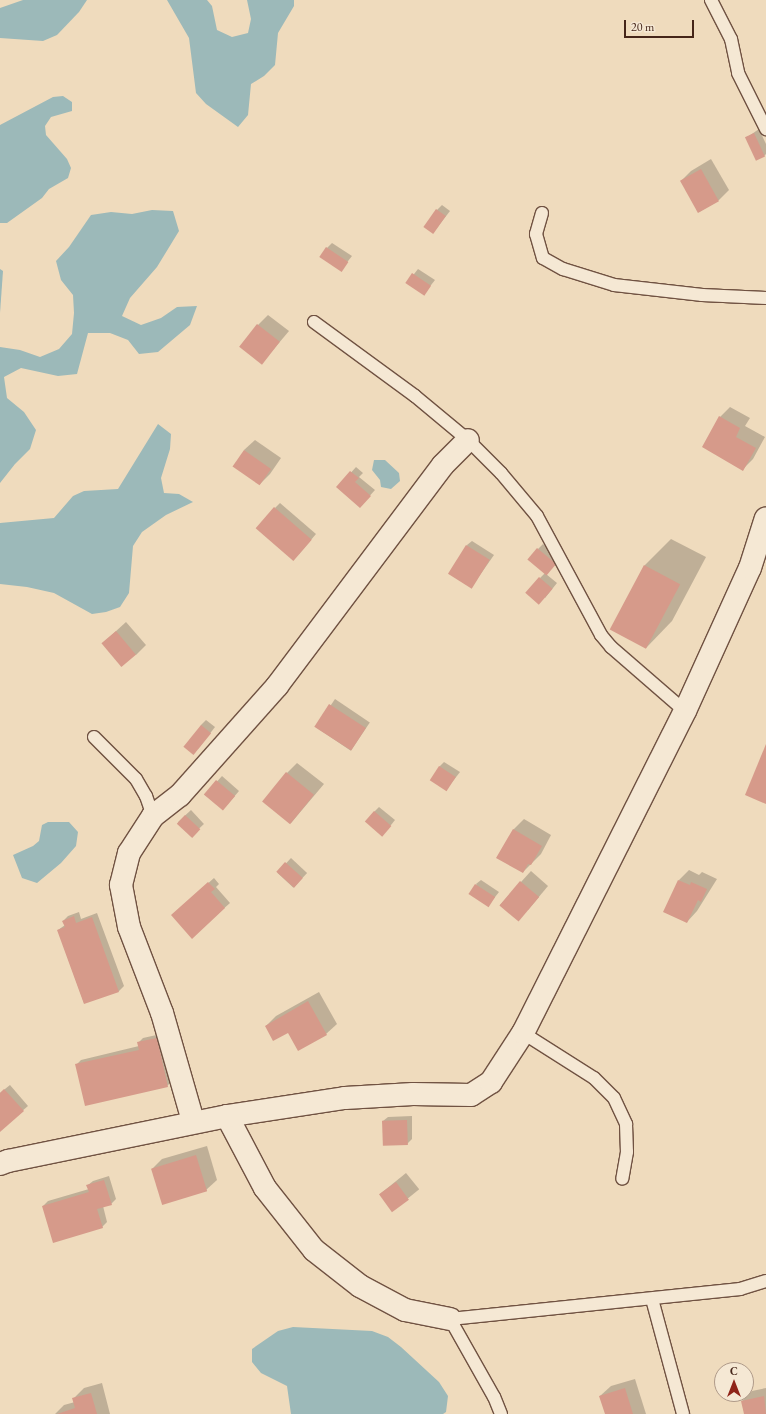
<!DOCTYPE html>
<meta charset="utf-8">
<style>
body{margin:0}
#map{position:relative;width:766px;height:1414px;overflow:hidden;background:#efdbbd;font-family:"EB Garamond",serif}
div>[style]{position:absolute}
.water>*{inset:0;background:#9cb9b9}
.shadow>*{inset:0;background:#0003;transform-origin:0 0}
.building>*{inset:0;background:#d69a8a;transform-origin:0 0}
.roads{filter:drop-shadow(1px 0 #705242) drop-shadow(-1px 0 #705242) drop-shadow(0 1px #705242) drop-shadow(0 -1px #705242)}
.lane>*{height:12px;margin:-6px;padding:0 6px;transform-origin:6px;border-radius:6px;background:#f5e8d4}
.street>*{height:22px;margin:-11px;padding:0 11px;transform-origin:11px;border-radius:11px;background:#f5e8d4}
span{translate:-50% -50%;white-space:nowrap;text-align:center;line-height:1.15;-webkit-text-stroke:3px #f5e8d4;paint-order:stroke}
.north{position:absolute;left:714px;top:1362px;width:40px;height:40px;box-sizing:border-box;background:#f5e8d4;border:1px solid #af9a89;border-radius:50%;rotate:0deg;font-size:11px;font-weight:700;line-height:16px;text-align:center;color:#452519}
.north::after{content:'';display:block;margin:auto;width:14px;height:18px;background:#8f2418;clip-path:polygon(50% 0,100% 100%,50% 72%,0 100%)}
.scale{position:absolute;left:624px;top:20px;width:70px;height:18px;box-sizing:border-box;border:2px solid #452519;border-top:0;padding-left:5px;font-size:12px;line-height:14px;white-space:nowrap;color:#452519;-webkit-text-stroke:3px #f5e8d4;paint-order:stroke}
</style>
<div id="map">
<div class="water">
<i style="clip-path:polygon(23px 0,87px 0,79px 12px,57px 35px,43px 41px,0 38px,0 8px)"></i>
<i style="clip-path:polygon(167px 0,207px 0,212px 6px,217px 30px,232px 37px,248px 33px,251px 19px,247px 0,294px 0,294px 6px,278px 33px,275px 65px,264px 76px,251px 84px,248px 115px,238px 127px,206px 104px,196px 93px,189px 38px)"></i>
<i style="clip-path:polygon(63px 96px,72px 102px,72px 111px,51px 117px,45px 126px,46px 135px,67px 159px,71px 168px,68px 178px,49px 189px,42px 198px,7px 223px,0 223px,0 125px,53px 97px)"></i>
<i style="clip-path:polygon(152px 210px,173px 211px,179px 231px,157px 267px,130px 298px,122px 316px,141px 325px,161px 318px,177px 307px,197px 306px,190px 325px,158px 352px,139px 354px,128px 340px,110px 333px,88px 333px,77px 374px,58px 376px,21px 368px,4px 377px,7px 398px,24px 412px,36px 430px,30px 449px,15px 464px,0 483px,0 347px,20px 350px,40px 357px,59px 349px,72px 334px,74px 313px,73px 295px,61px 280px,56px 261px,69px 247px,91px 215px,111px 212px,132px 214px)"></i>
<i style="clip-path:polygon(0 269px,3px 271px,0 313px)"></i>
<i style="clip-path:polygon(158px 424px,171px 434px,170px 449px,161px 478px,164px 493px,179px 494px,193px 502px,166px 515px,142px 532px,133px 546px,129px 593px,120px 607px,106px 612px,92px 614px,54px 593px,27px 587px,0 584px,0 523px,54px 518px,73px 496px,84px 491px,118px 489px)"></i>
<i style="clip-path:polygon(374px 460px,385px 460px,399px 473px,400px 481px,391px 489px,381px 487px,380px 480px,372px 470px)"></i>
<i style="clip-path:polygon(48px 822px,69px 822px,78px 832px,76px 846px,61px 863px,37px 883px,22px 878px,13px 855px,33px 846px,39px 841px,42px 825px)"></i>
<i style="clip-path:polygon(293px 1327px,372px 1331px,388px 1337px,401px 1347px,439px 1382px,448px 1396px,446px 1412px,443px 1414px,291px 1414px,287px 1386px,261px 1373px,252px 1362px,252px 1349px,278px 1331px)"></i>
</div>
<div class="shadow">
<i style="clip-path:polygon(759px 129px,766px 144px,766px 154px,764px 156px,746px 138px)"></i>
<i style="clip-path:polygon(711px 159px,729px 190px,719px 200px,699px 212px,681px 181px,691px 171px)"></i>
<i style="clip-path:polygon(442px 205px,450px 211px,433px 233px,437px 210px)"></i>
<i style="clip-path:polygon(332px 243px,352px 256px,341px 270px,327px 248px)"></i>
<i style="clip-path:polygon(418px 269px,435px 280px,424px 294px,407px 283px)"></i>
<i style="clip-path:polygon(268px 315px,289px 331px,262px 363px,258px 325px)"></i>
<i style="clip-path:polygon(730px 407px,750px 418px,745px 426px,765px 437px,753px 459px,743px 469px,720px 417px)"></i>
<i style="clip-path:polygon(255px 440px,281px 458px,270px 474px,260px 484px,244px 450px)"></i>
<i style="clip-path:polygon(356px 467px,363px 473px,359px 477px,375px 490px,365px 501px,338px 487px)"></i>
<i style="clip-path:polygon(280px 503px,316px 534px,299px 554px,275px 508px)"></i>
<i style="clip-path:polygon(671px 539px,706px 557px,672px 621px,646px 648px,645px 565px)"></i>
<i style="clip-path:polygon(472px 541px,494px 555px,475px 582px,467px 545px)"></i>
<i style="clip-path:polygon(543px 544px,560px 558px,546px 574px,557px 583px,545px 598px,540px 578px,546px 572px,538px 549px)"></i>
<i style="clip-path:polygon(126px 622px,146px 645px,136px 655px,103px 643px)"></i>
<i style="left:335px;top:699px;width:42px;height:34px;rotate:34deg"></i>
<i style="clip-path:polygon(206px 720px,215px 727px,198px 749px,201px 725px)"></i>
<i style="clip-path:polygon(444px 762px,460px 772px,446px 790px,439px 767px)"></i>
<i style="clip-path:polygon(297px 763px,324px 784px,291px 823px,287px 773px)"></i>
<i style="clip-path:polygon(222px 776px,239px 791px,227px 805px,205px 795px)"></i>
<i style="clip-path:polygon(379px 807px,395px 820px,387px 830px,374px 812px)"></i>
<i style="left:191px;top:810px;width:19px;height:18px;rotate:47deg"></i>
<i style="clip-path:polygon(524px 819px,551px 835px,541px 854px,523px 872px,513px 830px)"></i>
<i style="left:291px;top:858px;width:22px;height:20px;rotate:43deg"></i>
<i style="clip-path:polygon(689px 870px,699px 875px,702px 872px,717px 879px,697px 911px,687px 922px,679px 880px)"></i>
<i style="clip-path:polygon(531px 871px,548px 886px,528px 910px,500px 905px)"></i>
<i style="clip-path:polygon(214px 878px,219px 884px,216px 887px,230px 903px,192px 937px,177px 911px)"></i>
<i style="clip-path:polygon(481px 880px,499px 892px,488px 906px,476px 884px)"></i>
<i style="clip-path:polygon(79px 912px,81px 919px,97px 913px,124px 986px,119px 991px,84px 1003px,58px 930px,65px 925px,63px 921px,68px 916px)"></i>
<i style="clip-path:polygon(319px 992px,337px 1024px,326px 1034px,289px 1031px,266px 1026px,276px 1016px)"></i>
<i style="clip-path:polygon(161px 1034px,172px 1081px,167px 1086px,76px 1065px,81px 1060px,139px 1046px,138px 1043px,143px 1038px)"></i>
<i style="clip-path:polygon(10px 1085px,28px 1106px,0 1130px,0 1093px)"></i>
<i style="clip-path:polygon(412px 1116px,412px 1139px,407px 1144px,383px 1121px,388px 1117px)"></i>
<i style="clip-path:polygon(207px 1146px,217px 1180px,206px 1190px,152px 1169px,162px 1159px)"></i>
<i style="left:406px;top:1173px;width:21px;height:33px;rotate:51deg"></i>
<i style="clip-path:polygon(109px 1176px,116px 1199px,111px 1204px,103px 1206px,107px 1222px,102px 1227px,43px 1206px,48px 1201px,89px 1189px,88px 1185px,93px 1181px)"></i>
<i style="clip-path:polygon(635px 1379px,646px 1414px,606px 1414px,600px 1396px,611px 1386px)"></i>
<i style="clip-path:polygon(102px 1383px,110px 1414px,55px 1414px,64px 1405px,75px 1402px,74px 1398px,84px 1388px)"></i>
<i style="clip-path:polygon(766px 1388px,766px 1414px,745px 1414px,742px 1401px,752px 1391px)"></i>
</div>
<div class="building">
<i style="left:754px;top:133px;width:26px;height:10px;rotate:65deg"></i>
<i style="left:701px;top:169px;width:37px;height:24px;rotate:61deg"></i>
<i style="left:436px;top:209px;width:12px;height:22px;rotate:35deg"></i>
<i style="left:326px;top:247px;width:27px;height:12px;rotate:34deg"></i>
<i style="left:412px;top:273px;width:23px;height:12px;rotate:34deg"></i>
<i style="left:257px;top:324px;width:29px;height:29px;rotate:38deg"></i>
<i style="clip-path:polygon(719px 416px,740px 428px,736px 437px,756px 448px,743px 471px,702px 447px)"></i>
<i style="left:244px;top:450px;width:33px;height:20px;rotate:35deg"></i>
<i style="clip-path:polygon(350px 471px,359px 478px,355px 482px,371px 496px,360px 508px,336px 487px)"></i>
<i style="left:274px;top:507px;width:50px;height:28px;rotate:41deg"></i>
<i style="left:466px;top:545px;width:28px;height:34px;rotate:32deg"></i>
<i style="left:537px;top:548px;width:25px;height:15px;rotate:40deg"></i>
<i style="left:644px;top:565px;width:41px;height:73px;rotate:28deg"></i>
<i style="left:539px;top:577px;width:18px;height:21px;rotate:41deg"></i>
<i style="left:116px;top:631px;width:31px;height:19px;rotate:50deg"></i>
<i style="left:329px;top:704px;width:44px;height:27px;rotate:33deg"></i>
<i style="left:201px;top:725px;width:13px;height:28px;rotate:39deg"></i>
<i style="clip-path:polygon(766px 744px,766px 804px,745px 795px)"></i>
<i style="left:439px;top:766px;width:20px;height:17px;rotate:33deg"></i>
<i style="left:286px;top:772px;width:36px;height:38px;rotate:39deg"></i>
<i style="left:216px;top:780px;width:25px;height:19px;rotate:40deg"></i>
<i style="left:374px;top:811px;width:23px;height:14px;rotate:41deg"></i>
<i style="left:185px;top:815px;width:21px;height:12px;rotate:43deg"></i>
<i style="clip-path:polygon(513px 829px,542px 846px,531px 865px,528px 864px,523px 873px,496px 858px)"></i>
<i style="left:285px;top:862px;width:24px;height:13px;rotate:42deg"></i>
<i style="clip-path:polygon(678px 880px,690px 885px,691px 882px,707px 889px,701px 902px,698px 900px,687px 923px,663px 912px)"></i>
<i style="left:520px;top:881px;width:25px;height:32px;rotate:40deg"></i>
<i style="clip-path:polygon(208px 882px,215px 889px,211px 892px,225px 908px,192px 939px,171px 915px)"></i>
<i style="left:475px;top:884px;width:24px;height:12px;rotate:33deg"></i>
<i style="clip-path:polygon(74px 916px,76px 923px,92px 917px,119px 992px,84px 1004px,57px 930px,65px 927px,62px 921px)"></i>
<i style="clip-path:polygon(308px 1001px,327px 1035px,298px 1051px,288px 1033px,273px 1041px,265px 1026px)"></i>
<i style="clip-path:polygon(157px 1038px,168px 1087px,85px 1106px,75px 1064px,139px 1050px,137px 1042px)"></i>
<i style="clip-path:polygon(4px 1089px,24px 1111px,0 1132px,0 1093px)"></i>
<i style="left:407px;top:1120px;width:25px;height:25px;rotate:88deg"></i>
<i style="left:196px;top:1155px;width:38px;height:47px;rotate:73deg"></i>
<i style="clip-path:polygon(104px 1180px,112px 1205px,97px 1209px,103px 1228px,53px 1243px,42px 1206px,89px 1192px,86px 1185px)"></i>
<i style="left:396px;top:1182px;width:22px;height:21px;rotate:54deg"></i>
<i style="clip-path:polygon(625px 1388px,633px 1414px,605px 1414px,599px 1396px)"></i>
<i style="clip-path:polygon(91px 1393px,97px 1414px,57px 1414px,75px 1408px,72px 1398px)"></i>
<i style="clip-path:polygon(764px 1396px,766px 1414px,744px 1414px,741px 1401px)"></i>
</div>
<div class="roads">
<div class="lane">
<i style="left:711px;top:0;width:44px;rotate:62.9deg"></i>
<i style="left:731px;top:39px;width:35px;rotate:78deg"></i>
<i style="left:738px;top:73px;width:63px;rotate:63.4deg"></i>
<i style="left:542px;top:213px;width:22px;rotate:106deg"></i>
<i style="left:536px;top:234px;width:25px;rotate:74deg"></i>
<i style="left:543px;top:258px;width:23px;rotate:29deg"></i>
<i style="left:563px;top:269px;width:53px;rotate:17.4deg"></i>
<i style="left:614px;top:285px;width:89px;rotate:6.5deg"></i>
<i style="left:702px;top:295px;width:64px;rotate:2.7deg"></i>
<i style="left:314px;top:322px;width:125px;rotate:36.2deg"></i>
<i style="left:415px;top:396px;width:69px;rotate:39.7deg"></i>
<i style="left:468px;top:440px;width:47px;rotate:45deg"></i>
<i style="left:501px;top:473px;width:56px;rotate:50.1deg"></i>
<i style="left:537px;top:516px;width:135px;rotate:61.7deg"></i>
<i style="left:601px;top:635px;width:16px;rotate:50deg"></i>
<i style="left:611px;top:647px;width:98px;rotate:40.9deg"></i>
<i style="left:94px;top:737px;width:59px;rotate:45deg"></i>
<i style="left:136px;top:779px;width:20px;rotate:60deg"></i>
<i style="left:146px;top:796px;width:21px;rotate:71deg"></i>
<i style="left:523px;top:1033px;width:84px;rotate:32.4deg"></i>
<i style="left:594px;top:1078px;width:28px;rotate:45deg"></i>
<i style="left:614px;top:1098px;width:29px;rotate:65deg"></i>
<i style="left:626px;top:1124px;width:28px;rotate:88deg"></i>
<i style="left:627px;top:1152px;width:27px;rotate:100deg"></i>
<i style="left:652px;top:1299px;width:119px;rotate:74.9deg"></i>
<i style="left:501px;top:1414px;width:18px;rotate:-112deg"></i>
<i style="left:494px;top:1397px;width:90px;rotate:-119.4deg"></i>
<i style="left:450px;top:1319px;width:292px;rotate:-5.9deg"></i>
<i style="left:740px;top:1289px;width:27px;rotate:-17deg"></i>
</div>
<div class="street">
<i style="left:227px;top:1116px;width:81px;rotate:62.2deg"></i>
<i style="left:265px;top:1188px;width:79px;rotate:51.7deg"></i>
<i style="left:314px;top:1250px;width:58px;rotate:38deg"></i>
<i style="left:360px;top:1286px;width:51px;rotate:28.1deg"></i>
<i style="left:405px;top:1310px;width:46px;rotate:11.3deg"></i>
<i style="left:193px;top:1121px;width:112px;rotate:-106deg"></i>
<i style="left:162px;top:1013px;width:92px;rotate:-111deg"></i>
<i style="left:129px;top:927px;width:43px;rotate:-100.8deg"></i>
<i style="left:121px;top:885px;width:33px;rotate:-76deg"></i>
<i style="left:129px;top:853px;width:44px;rotate:-57deg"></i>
<i style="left:153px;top:816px;width:34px;rotate:-38deg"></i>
<i style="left:180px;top:795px;width:146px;rotate:-48.3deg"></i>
<i style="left:277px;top:686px;width:276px;rotate:-53.1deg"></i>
<i style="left:443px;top:465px;width:35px;rotate:-45deg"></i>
<i style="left:0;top:1164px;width:9px;rotate:-21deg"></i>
<i style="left:8px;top:1161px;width:224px;rotate:-11.6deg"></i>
<i style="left:227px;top:1116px;width:119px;rotate:-8.7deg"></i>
<i style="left:345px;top:1098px;width:68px;rotate:-3.4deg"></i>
<i style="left:413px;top:1094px;width:58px;rotate:1deg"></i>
<i style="left:471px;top:1095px;width:24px;rotate:-33deg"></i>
<i style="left:491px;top:1082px;width:59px;rotate:-56.9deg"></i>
<i style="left:523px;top:1033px;width:360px;rotate:-63.3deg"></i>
<i style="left:685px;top:711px;width:157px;rotate:-65.6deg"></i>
<i style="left:750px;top:568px;width:52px;rotate:-72.3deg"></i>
</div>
</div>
<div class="north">С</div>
<div class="scale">20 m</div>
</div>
